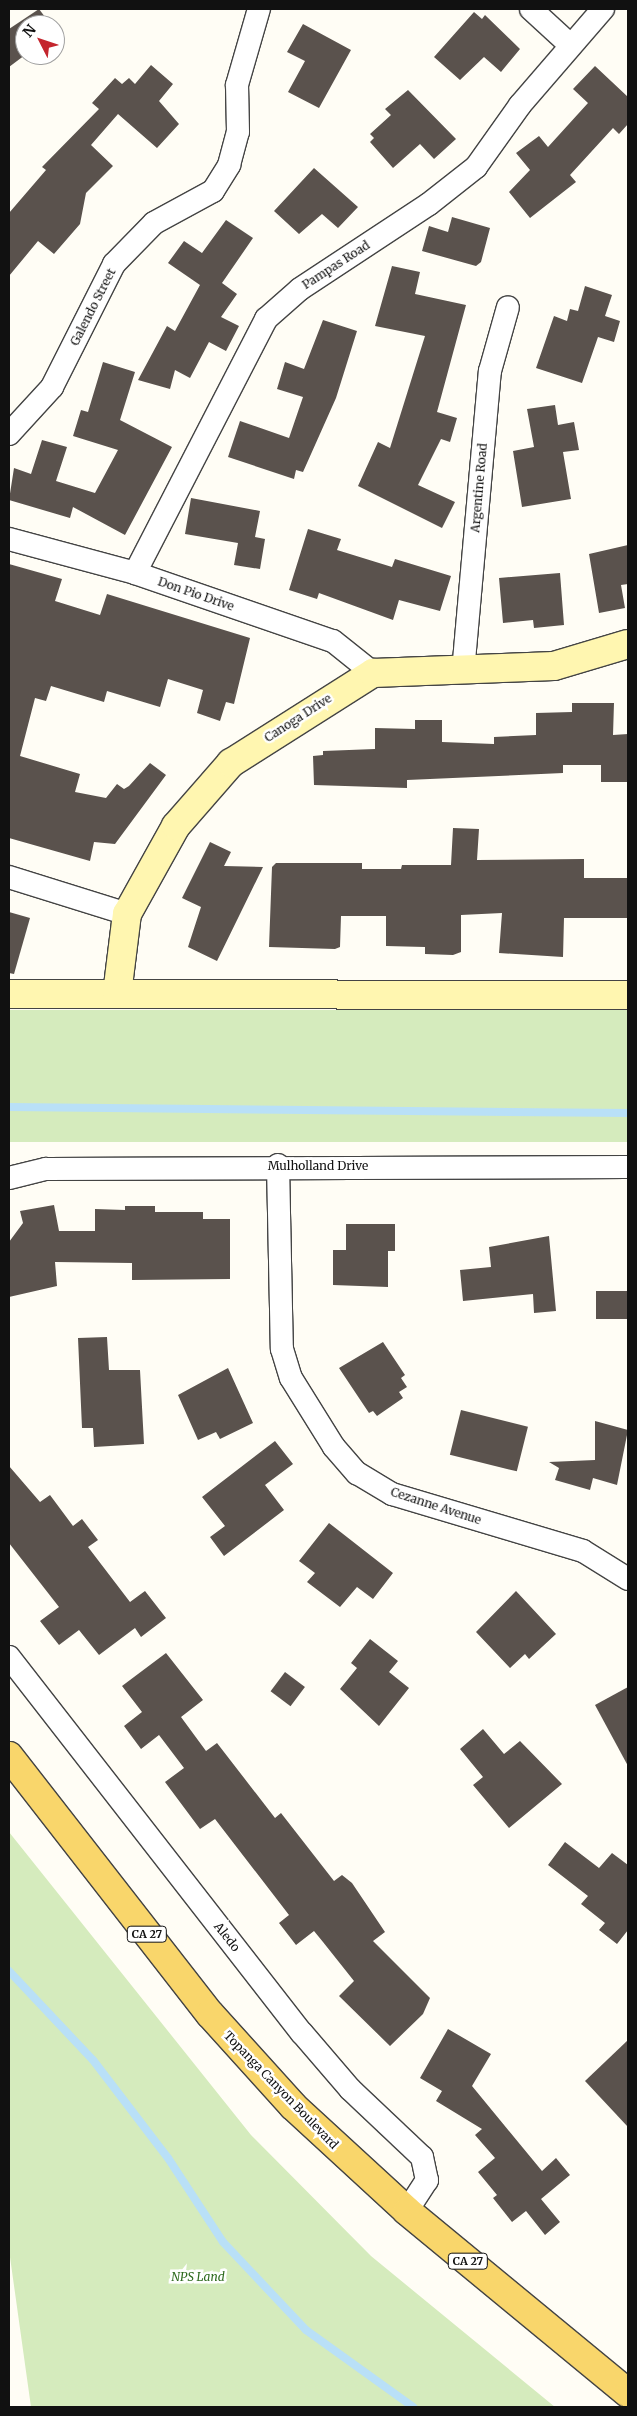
<!DOCTYPE html>
<style>
body{margin:0}
#map{position:relative;width:637px;height:2416px;overflow:hidden;background:#fffdf5;font-family:Merriweather,serif}
div>[style]{position:absolute}
.green>*{inset:0;background:#d5ebbd;transform-origin:0 0}
.stream>*{height:8px;margin:-4px;padding:0 4px;transform-origin:4px;border-radius:4px;background:#b9e0f7}
.building>*{inset:0;background:#5a524d;transform-origin:0 0}
.roads{filter:drop-shadow(1px 0 #444) drop-shadow(-1px 0 #444) drop-shadow(0 1px #444) drop-shadow(0 -1px #444)}
.street>*{height:22px;margin:-11px;padding:0 11px;transform-origin:11px;border-radius:11px;background:#fff}
.secondary>*{height:28px;margin:-14px;padding:0 14px;transform-origin:14px;border-radius:14px;background:#fff6b0}
.primary>*{height:28px;margin:-14px;padding:0 14px;transform-origin:14px;border-radius:14px;background:#f9d66b}
span{translate:-50% -50%;white-space:nowrap;text-align:center;line-height:1.15;-webkit-text-stroke:5px #fff;paint-order:stroke}
.shield-label span{padding:1px 4px;background:#fff;border:1px solid;border-radius:4px;-webkit-text-stroke-width:0}
.shield-label{font-size:11px;color:#111;font-weight:700}
.street-label{font-size:12px;color:#111}
.park-label{font-size:12px;color:#2f6b1f;font-style:italic}
.frame{position:absolute;inset:0;border:10px solid #111;pointer-events:none}
.north{position:absolute;left:15px;top:15px;width:50px;height:50px;box-sizing:border-box;background:#fff;border:1px solid #a0a0a0;border-radius:50%;rotate:311deg;font-size:14px;font-weight:700;line-height:20px;text-align:center;color:#111}
.north::after{content:'';display:block;margin:auto;width:18px;height:22px;background:#c4262e;clip-path:polygon(50% 0,100% 100%,50% 72%,0 100%)}
</style>
<div id="map">
<div class="green">
<i style="left:9px;top:1010px;width:619px;height:132px"></i>
<i style="clip-path:polygon(9px 1832px,251px 2135px,371px 2256px,555px 2407px,31px 2407px,9px 2250px)"></i>
</div>
<div class="stream">
<i style="left:9px;top:1107px;width:619px;rotate:0.56deg"></i>
<i style="left:9px;top:1971px;width:122px;rotate:46.7deg"></i>
<i style="left:93px;top:2060px;width:123px;rotate:52.6deg"></i>
<i style="left:168px;top:2158px;width:100px;rotate:56.8deg"></i>
<i style="left:223px;top:2242px;width:121px;rotate:46.7deg"></i>
<i style="left:306px;top:2330px;width:132px;rotate:35.7deg"></i>
</div>
<div class="building">
<i style="clip-path:polygon(39px 9px,51px 25px,25px 25px,25px 55px,9px 67px,9px 29px)"></i>
<i style="clip-path:polygon(474px 12px,482px 19px,485px 15px,520px 49px,501px 72px,484px 57px,460px 80px,434px 57px)"></i>
<i style="clip-path:polygon(303px 24px,351px 50px,319px 108px,288px 92px,305px 61px,287px 52px)"></i>
<i style="clip-path:polygon(151px 65px,173px 84px,159px 101px,179px 124px,157px 148px,118px 114px,91px 145px,113px 166px,86px 193px,80px 224px,54px 254px,38px 241px,9px 276px,9px 213px,46px 170px,42px 167px,99px 109px,92px 103px,115px 78px,122px 84px,129px 78px,135px 84px)"></i>
<i style="clip-path:polygon(595px 66px,628px 97px,628px 124px,619px 134px,613px 128px,570px 175px,576px 182px,530px 218px,509px 192px,530px 170px,516px 153px,539px 136px,548px 147px,588px 103px,573px 89px)"></i>
<i style="clip-path:polygon(408px 90px,456px 139px,434px 159px,420px 144px,393px 168px,370px 142px,374px 138px,370px 134px,391px 115px,385px 109px)"></i>
<i style="clip-path:polygon(314px 168px,358px 207px,338px 228px,322px 214px,299px 234px,274px 211px)"></i>
<i style="clip-path:polygon(452px 217px,490px 228px,481px 262px,476px 266px,422px 251px,429px 226px,448px 232px)"></i>
<i style="clip-path:polygon(226px 220px,253px 238px,222px 283px,237px 294px,221px 317px,239px 326px,226px 351px,209px 342px,190px 378px,175px 370px,170px 389px,138px 380px,167px 326px,175px 331px,200px 285px,168px 263px,184px 241px,202px 253px)"></i>
<i style="clip-path:polygon(392px 266px,420px 272px,415px 294px,466px 305px,437px 412px,457px 418px,450px 442px,441px 439px,418px 485px,455px 502px,442px 528px,358px 486px,378px 442px,390px 448px,425px 336px,375px 326px)"></i>
<i style="clip-path:polygon(585px 286px,612px 295px,605px 316px,620px 321px,614px 342px,598px 337px,582px 383px,536px 368px,554px 316px,567px 321px,570px 309px,578px 311px)"></i>
<i style="clip-path:polygon(323px 320px,357px 331px,336px 398px,303px 472px,296px 470px,294px 479px,228px 457px,240px 421px,289px 438px,303px 397px,277px 389px,285px 362px,304px 369px)"></i>
<i style="clip-path:polygon(103px 362px,135px 372px,120px 420px,172px 447px,125px 535px,73px 507px,70px 518px,9px 500px,14px 468px,31px 474px,42px 440px,67px 447px,56px 481px,95px 493px,118px 450px,73px 436px,81px 410px,88px 412px)"></i>
<i style="clip-path:polygon(555px 405px,558px 425px,574px 422px,579px 450px,563px 452px,571px 499px,522px 507px,513px 451px,534px 447px,527px 409px)"></i>
<i style="clip-path:polygon(191px 498px,260px 511px,255px 537px,265px 539px,260px 569px,234px 565px,238px 543px,185px 534px)"></i>
<i style="clip-path:polygon(308px 529px,341px 539px,337px 550px,392px 567px,395px 559px,451px 576px,440px 611px,399px 600px,393px 620px,319px 593px,317px 599px,289px 590px)"></i>
<i style="clip-path:polygon(628px 545px,628px 584px,621px 585px,625px 608px,599px 613px,589px 554px)"></i>
<i style="clip-path:polygon(9px 564px,62px 579px,55px 601px,100px 615px,107px 594px,250px 638px,234px 704px,226px 702px,220px 721px,197px 713px,203px 690px,168px 679px,160px 707px,107px 691px,104px 702px,51px 686px,46px 701px,35px 698px,20px 756px,80px 774px,75px 792px,106px 798px,117px 784px,124px 789px,129px 786px,150px 763px,166px 775px,115px 844px,94px 842px,90px 861px,9px 838px)"></i>
<i style="clip-path:polygon(560px 573px,564px 625px,534px 628px,533px 620px,503px 623px,499px 578px)"></i>
<i style="clip-path:polygon(572px 703px,614px 703px,613px 735px,628px 734px,628px 782px,601px 782px,601px 765px,563px 765px,563px 773px,407px 780px,407px 788px,314px 785px,313px 756px,323px 755px,323px 751px,375px 749px,375px 728px,415px 729px,415px 720px,442px 720px,442px 742px,494px 744px,494px 737px,536px 735px,536px 713px,572px 712px)"></i>
<i style="clip-path:polygon(453px 828px,479px 829px,477px 860px,584px 859px,584px 878px,628px 878px,628px 918px,564px 918px,563px 957px,499px 953px,502px 913px,461px 915px,461px 952px,453px 955px,425px 954px,425px 947px,386px 946px,386px 916px,341px 916px,340px 947px,335px 949px,269px 947px,272px 867px,276px 863px,362px 863px,362px 869px,401px 869px,402px 865px,451px 865px)"></i>
<i style="clip-path:polygon(210px 842px,231px 852px,224px 866px,263px 867px,217px 961px,188px 947px,201px 907px,182px 898px)"></i>
<i style="clip-path:polygon(9px 912px,30px 918px,14px 974px,9px 973px)"></i>
<i style="clip-path:polygon(54px 1205px,59px 1231px,95px 1231px,95px 1209px,125px 1210px,125px 1206px,155px 1206px,155px 1212px,203px 1212px,203px 1219px,230px 1219px,230px 1279px,132px 1280px,132px 1263px,55px 1262px,57px 1286px,9px 1297px,9px 1242px,23px 1223px,20px 1211px)"></i>
<i style="clip-path:polygon(346px 1224px,395px 1224px,395px 1251px,388px 1251px,388px 1287px,333px 1285px,333px 1250px,346px 1250px)"></i>
<i style="clip-path:polygon(549px 1236px,556px 1311px,534px 1313px,533px 1294px,463px 1301px,460px 1270px,491px 1267px,489px 1247px)"></i>
<i style="left:596px;top:1291px;width:32px;height:28px"></i>
<i style="clip-path:polygon(107px 1337px,109px 1370px,140px 1370px,144px 1444px,94px 1447px,93px 1428px,82px 1428px,78px 1338px)"></i>
<i style="clip-path:polygon(383px 1342px,405px 1375px,401px 1378px,407px 1387px,399px 1392px,403px 1398px,377px 1416px,373px 1411px,369px 1413px,339px 1368px)"></i>
<i style="clip-path:polygon(228px 1368px,253px 1423px,220px 1439px,216px 1432px,198px 1440px,178px 1395px)"></i>
<i style="left:461px;top:1410px;width:69px;height:46px;rotate:14deg"></i>
<i style="clip-path:polygon(595px 1421px,628px 1430px,617px 1485px,593px 1478px,590px 1490px,555px 1480px,559px 1468px,549px 1462px,595px 1460px)"></i>
<i style="clip-path:polygon(275px 1441px,293px 1464px,265px 1485px,284px 1510px,224px 1556px,210px 1537px,225px 1526px,202px 1497px)"></i>
<i style="clip-path:polygon(9px 1466px,40px 1502px,50px 1495px,73px 1526px,82px 1519px,98px 1540px,88px 1547px,130px 1602px,145px 1591px,166px 1618px,141px 1637px,135px 1628px,99px 1655px,79px 1630px,59px 1645px,40px 1621px,59px 1607px,9px 1543px)"></i>
<i style="clip-path:polygon(329px 1523px,393px 1573px,373px 1599px,357px 1587px,340px 1607px,307px 1582px,315px 1573px,299px 1561px)"></i>
<i style="clip-path:polygon(516px 1591px,556px 1634px,529px 1659px,525px 1654px,510px 1668px,476px 1632px)"></i>
<i style="clip-path:polygon(370px 1639px,398px 1661px,389px 1672px,409px 1688px,379px 1726px,340px 1689px,357px 1668px,351px 1663px)"></i>
<i style="clip-path:polygon(166px 1653px,203px 1700px,181px 1717px,206px 1751px,217px 1743px,275px 1818px,281px 1813px,334px 1881px,342px 1875px,352px 1883px,385px 1932px,373px 1941px,430px 1998px,423px 2014px,390px 2046px,339px 1996px,354px 1981px,323px 1942px,314px 1931px,296px 1945px,279px 1923px,289px 1915px,215px 1819px,200px 1829px,165px 1782px,184px 1768px,159px 1735px,141px 1749px,124px 1726px,142px 1712px,122px 1686px)"></i>
<i style="left:285px;top:1672px;width:25px;height:24px;rotate:37deg"></i>
<i style="clip-path:polygon(628px 1687px,628px 1766px,595px 1705px)"></i>
<i style="clip-path:polygon(483px 1729px,504px 1754px,520px 1741px,562px 1784px,509px 1828px,473px 1785px,483px 1777px,460px 1749px)"></i>
<i style="clip-path:polygon(565px 1842px,599px 1868px,612px 1853px,628px 1865px,628px 1930px,617px 1944px,599px 1930px,605px 1923px,581px 1904px,588px 1896px,548px 1865px)"></i>
<i style="clip-path:polygon(448px 2029px,491px 2054px,472px 2086px,542px 2171px,556px 2158px,570px 2175px,541px 2199px,560px 2222px,545px 2235px,526px 2211px,512px 2222px,493px 2198px,497px 2195px,478px 2172px,495px 2158px,475px 2135px,482px 2129px,436px 2101px,442px 2091px,420px 2078px)"></i>
<i style="clip-path:polygon(628px 2040px,628px 2127px,585px 2081px)"></i>
</div>
<div class="roads">
<div class="street">
<i style="left:531px;top:9px;width:52px;rotate:42.6deg"></i>
<i style="left:9px;top:434px;width:64px;rotate:-47.5deg"></i>
<i style="left:52px;top:387px;width:138px;rotate:-63.2deg"></i>
<i style="left:114px;top:264px;width:57px;rotate:-45.7deg"></i>
<i style="left:154px;top:223px;width:67px;rotate:-28.5deg"></i>
<i style="left:213px;top:191px;width:31px;rotate:-58deg"></i>
<i style="left:229px;top:165px;width:34px;rotate:-75deg"></i>
<i style="left:238px;top:132px;width:47px;rotate:-91.2deg"></i>
<i style="left:237px;top:85px;width:79px;rotate:-73.9deg"></i>
<i style="left:9px;top:539px;width:131px;rotate:15.1deg"></i>
<i style="left:135px;top:573px;width:209px;rotate:19deg"></i>
<i style="left:333px;top:641px;width:51px;rotate:38.7deg"></i>
<i style="left:135px;top:573px;width:286px;rotate:-62.7deg"></i>
<i style="left:266px;top:319px;width:45px;rotate:-41.4deg"></i>
<i style="left:300px;top:289px;width:154px;rotate:-33.4deg"></i>
<i style="left:429px;top:204px;width:60px;rotate:-38.2deg"></i>
<i style="left:476px;top:167px;width:76px;rotate:-54.6deg"></i>
<i style="left:520px;top:105px;width:127px;rotate:-49.2deg"></i>
<i style="left:463px;top:672px;width:302px;rotate:-84.9deg"></i>
<i style="left:490px;top:371px;width:66px;rotate:-74.3deg"></i>
<i style="left:9px;top:877px;width:124px;rotate:17.4deg"></i>
<i style="left:278px;top:1165px;width:184px;rotate:88.8deg"></i>
<i style="left:282px;top:1349px;width:30px;rotate:73deg"></i>
<i style="left:291px;top:1378px;width:81px;rotate:58.1deg"></i>
<i style="left:334px;top:1447px;width:35px;rotate:49deg"></i>
<i style="left:357px;top:1473px;width:41px;rotate:31deg"></i>
<i style="left:392px;top:1494px;width:199px;rotate:16.6deg"></i>
<i style="left:583px;top:1551px;width:53px;rotate:31.9deg"></i>
<i style="left:9px;top:1178px;width:38px;rotate:-14deg"></i>
<i style="left:46px;top:1169px;width:582px;rotate:-0.2deg"></i>
<i style="left:9px;top:1657px;width:477px;rotate:52.1deg"></i>
<i style="left:302px;top:2033px;width:74px;rotate:49.4deg"></i>
<i style="left:350px;top:2089px;width:99px;rotate:43.4deg"></i>
<i style="left:422px;top:2157px;width:24px;rotate:78deg"></i>
<i style="left:427px;top:2180px;width:37px;rotate:123deg"></i>
</div>
<div class="secondary">
<i style="left:9px;top:994px;width:619px;rotate:0.09deg"></i>
<i style="left:117px;top:994px;width:81px;rotate:-82.9deg"></i>
<i style="left:127px;top:914px;width:101px;rotate:-60.9deg"></i>
<i style="left:176px;top:826px;width:84px;rotate:-48.9deg"></i>
<i style="left:231px;top:763px;width:168px;rotate:-32.4deg"></i>
<i style="left:373px;top:673px;width:181px;rotate:-2.2deg"></i>
<i style="left:554px;top:666px;width:77px;rotate:-16.6deg"></i>
</div>
<div class="primary">
<i style="left:9px;top:1756px;width:327px;rotate:52.1deg"></i>
<i style="left:210px;top:2014px;width:124px;rotate:47.9deg"></i>
<i style="left:293px;top:2106px;width:155px;rotate:42.6deg"></i>
<i style="left:407px;top:2211px;width:286px;rotate:39.5deg"></i>
</div>
</div>
<div class="shield-label">
<span style="left:147px;top:1934px">CA 27</span>
<span style="left:468px;top:2261px">CA 27</span>
</div>
<div class="street-label">
<span style="left:336px;top:265px;rotate:-33deg">Pampas Road</span>
<span style="left:93px;top:307px;rotate:-63deg">Galendo Street</span>
<span style="left:479px;top:488px;rotate:-85deg">Argentine Road</span>
<span style="left:196px;top:594px;rotate:19deg">Don Pio Drive</span>
<span style="left:298px;top:718px;rotate:-33deg">Canoga Drive</span>
<span style="left:318px;top:1166px">Mulholland Drive</span>
<span style="left:436px;top:1506px;rotate:18deg">Cezanne Avenue</span>
<span style="left:227px;top:1937px;rotate:52deg">Aledo</span>
<span style="left:281px;top:2090px;rotate:46deg">Topanga Canyon Boulevard</span>
</div>
<div class="park-label">
<span style="left:198px;top:2277px">NPS Land</span>
</div>
<div class="frame"></div>
<div class="north">N</div>
</div>
